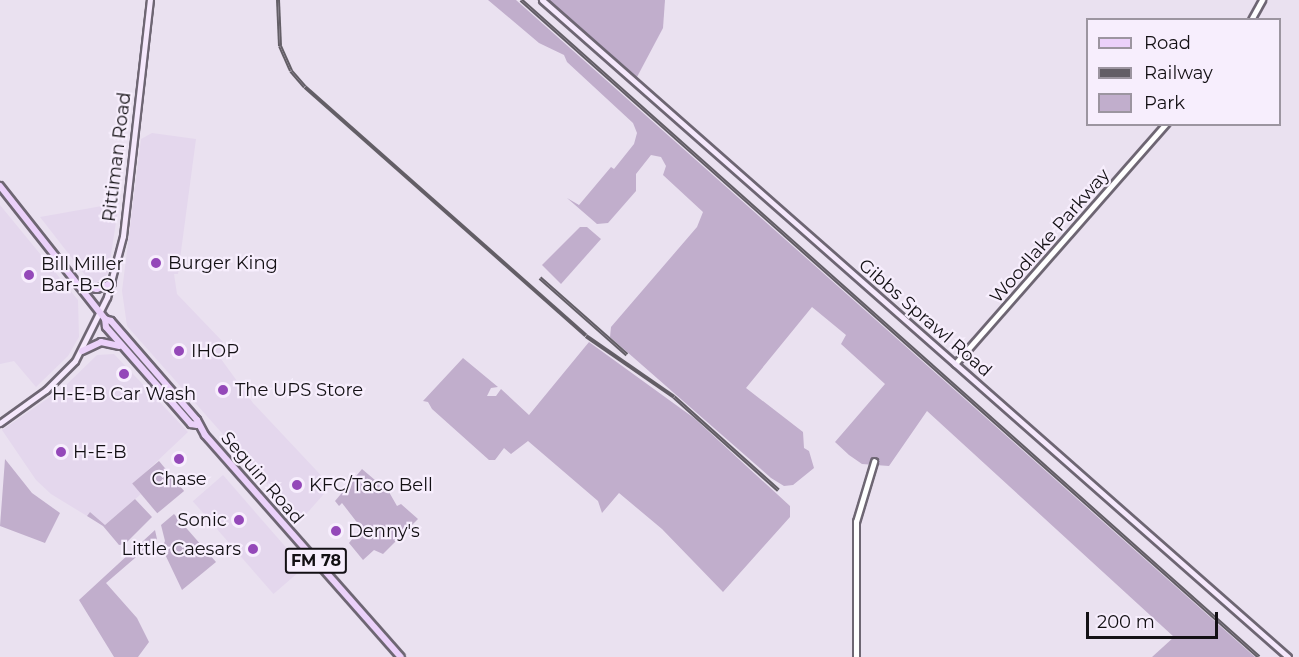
<!DOCTYPE html>
<style>
body{margin:0}
#map{position:relative;width:1299px;height:657px;overflow:hidden;background:#eae1f0;font-family:Montserrat,sans-serif}
div>[style]{position:absolute}
.built>*{inset:0;background:#e4d7ed;transform-origin:0 0}
.green>*{inset:0;background:#c1aecc;transform-origin:0 0}
.roads{filter:drop-shadow(2px 0 #6e6673) drop-shadow(-2px 0 #6e6673) drop-shadow(0 2px #6e6673) drop-shadow(0 -2px #6e6673)}
.tertiary>*{height:4.5px;margin:-2.25px;padding:0 2.25px;transform-origin:2.25px;border-radius:2.25px;background:#fff}
.secondary>*{height:5px;margin:-2.5px;padding:0 2.5px;transform-origin:2.5px;border-radius:2.5px;background:#f5e8fc}
.primary>*{height:6px;margin:-3px;padding:0 3px;transform-origin:3px;border-radius:3px;background:#ebd1fa}
.rail>*{height:4px;margin-top:-2px;transform-origin:0;background:repeating-linear-gradient(90deg,#f7eefd 0 4.5px,#635e66 0 9px);box-sizing:border-box;border-block:2px solid #635e66}
.dots>*{width:16px;height:16px;translate:-50% -50%;box-sizing:border-box;border:3px solid #f7eefd;border-radius:50%}
span{translate:-50% -50%;white-space:nowrap;text-align:center;line-height:1.15;-webkit-text-stroke:4.5px #f7eefd;paint-order:stroke}
.shield-label span{padding:2px 4px;background:#f7eefd;border:2px solid;border-radius:4px;-webkit-text-stroke-width:0}
.shield-label{font-size:16px;color:#131014;font-weight:700}
.street-label{font-size:18px;color:#131014}
.poi-label{font-size:18px;color:#131014}
.left{translate:0 -50%;text-align:left}
.right{translate:-100% -50%;text-align:right}
.legend{position:absolute;left:1086px;top:18px;width:195px;height:108px;box-sizing:border-box;background:#f7eefd;border:2px solid #9c95a0;margin:0;padding:8px 10px;list-style:none;font-size:18px;color:#131014}
.legend li{display:flex;align-items:center;gap:12px;height:30px}
.legend b{width:30px;border:2px solid #9c95a0}
.scale{position:absolute;left:1086px;top:612px;width:132px;height:27px;box-sizing:border-box;border:3px solid #131014;border-top:0;padding-left:8px;font-size:18px;line-height:21px;white-space:nowrap;color:#131014;-webkit-text-stroke:4px #f7eefd;paint-order:stroke}
</style>
<div id="map">
<div class="built">
<i style="clip-path:polygon(152px 133px,196px 139px,178px 274px,174px 274px,177px 294px,223px 342px,221px 359px,253px 403px,331px 486px,300px 521px,127px 326px,122px 291px,141px 139px)"></i>
<i style="clip-path:polygon(119px 203px,108px 274px,96px 283px,89px 280px,40px 217px)"></i>
<i style="clip-path:polygon(0 205px,78px 300px,79px 337px,68px 356px,36px 387px,14px 361px,0 364px)"></i>
<i style="clip-path:polygon(114px 354px,188px 432px,133px 484px,141px 494px,105px 525px,90px 512px,87px 516px,51px 494px,36px 480px,2px 430px,63px 388px,97px 355px)"></i>
<i style="left:223px;top:475px;width:123px;height:40px;rotate:49deg"></i>
</div>
<div class="green">
<i style="clip-path:polygon(488px 0,516px 0,1255px 657px,1152px 657px,1174px 637px,927px 411px,889px 466px,862px 464px,849px 455px,835px 442px,885px 384px,841px 344px,846px 335px,812px 307px,746px 388px,803px 432px,804px 448px,809px 451px,814px 468px,793px 485px,784px 486px,771px 478px,610px 337px,611px 327px,697px 227px,703px 212px,663px 175px,666px 166px,661px 157px,651px 155px,636px 174px,636px 191px,608px 223px,597px 224px,567px 198px,579px 205px,611px 167px,614px 169px,634px 144px,637px 133px,633px 123px,567px 62px,564px 55px,539px 43px)"></i>
<i style="clip-path:polygon(549px 0,665px 0,663px 28px,637px 77px)"></i>
<i style="clip-path:polygon(580px 227px,587px 227px,601px 239px,561px 284px,542px 265px)"></i>
<i style="clip-path:polygon(589px 342px,694px 418px,790px 506px,790px 517px,723px 592px,662px 529px,619px 493px,602px 513px,598px 501px,528px 441px,511px 454px,504px 448px,495px 460px,489px 460px,432px 409px,428px 402px,423px 401px,463px 358px,498px 387px,491px 388px,487px 396px,496px 396px,501px 389px,529px 415px)"></i>
<i style="clip-path:polygon(5px 459px,32px 493px,60px 513px,45px 543px,0 526px)"></i>
<i style="left:159px;top:461px;width:39px;height:35px;rotate:50deg"></i>
<i style="clip-path:polygon(362px 469px,389px 492px,397px 506px,401px 504px,418px 519px,383px 554px,374px 550px,363px 560px,349px 543px,358px 532px,359px 525px,342px 503px,339px 506px,335px 501px)"></i>
<i style="clip-path:polygon(135px 499px,152px 517px,125px 544px,119px 545px,103px 526px,87px 516px,90px 512px,105px 525px)"></i>
<i style="clip-path:polygon(174px 514px,216px 562px,182px 590px,162px 548px,165px 541px,161px 525px)"></i>
<i style="clip-path:polygon(155px 530px,157px 539px,106px 583px,137px 618px,149px 642px,138px 657px,114px 657px,79px 600px)"></i>
</div>
<div class="roads">
<div class="tertiary">
<i style="left:1251px;top:20px;width:23px;rotate:-61deg"></i>
<i style="left:955px;top:364px;width:320px;rotate:-48.7deg"></i>
<i style="left:856px;top:657px;width:135px;rotate:-90deg"></i>
<i style="left:856px;top:522px;width:63px;rotate:-73.3deg"></i>
</div>
<div class="secondary">
<i style="left:542px;top:0;width:994px;rotate:41.37deg"></i>
<i style="left:0;top:423px;width:57px;rotate:-35.7deg"></i>
<i style="left:46px;top:390px;width:41px;rotate:-45deg"></i>
<i style="left:75px;top:361px;width:72px;rotate:-63.4deg"></i>
<i style="left:107px;top:297px;width:63px;rotate:-75.3deg"></i>
<i style="left:123px;top:236px;width:238px;rotate:-83.5deg"></i>
</div>
<div class="primary">
<i style="left:0;top:186px;width:169px;rotate:51.7deg"></i>
<i style="left:105px;top:319px;width:8px;rotate:83deg"></i>
<i style="left:106px;top:327px;width:129px;rotate:48.8deg"></i>
<i style="left:191px;top:424px;width:6px;rotate:9deg"></i>
<i style="left:79px;top:285px;width:18px;rotate:13deg"></i>
<i style="left:97px;top:289px;width:16px;rotate:-22deg"></i>
<i style="left:105px;top:319px;width:6px;rotate:18deg"></i>
<i style="left:111px;top:321px;width:131px;rotate:49deg"></i>
<i style="left:197px;top:420px;width:17px;rotate:62deg"></i>
<i style="left:205px;top:435px;width:296px;rotate:48.6deg"></i>
<i style="left:82px;top:351px;width:21px;rotate:-25deg"></i>
<i style="left:101px;top:342px;width:19px;rotate:12deg"></i>
</div>
</div>
<div class="rail">
<i style="left:278px;top:0;width:46px;rotate:87.5deg"></i>
<i style="left:280px;top:46px;width:27px;rotate:66deg"></i>
<i style="left:291px;top:71px;width:21px;rotate:49deg"></i>
<i style="left:305px;top:87px;width:375px;rotate:41.5deg"></i>
<i style="left:586px;top:336px;width:107px;rotate:34.7deg"></i>
<i style="left:674px;top:397px;width:140px;rotate:41.8deg"></i>
<i style="left:521px;top:0;width:988px;rotate:41.68deg"></i>
<i style="left:540px;top:278px;width:116px;rotate:41.5deg"></i>
</div>
<div class="dots">
<i style="left:156px;top:263px;background:#9448b9"></i>
<i style="left:29px;top:275px;background:#9448b9"></i>
<i style="left:179px;top:351px;background:#9448b9"></i>
<i style="left:124px;top:374px;background:#9448b9"></i>
<i style="left:223px;top:390px;background:#9448b9"></i>
<i style="left:61px;top:452px;background:#9448b9"></i>
<i style="left:179px;top:459px;background:#9448b9"></i>
<i style="left:297px;top:485px;background:#9448b9"></i>
<i style="left:239px;top:520px;background:#9448b9"></i>
<i style="left:336px;top:531px;background:#9448b9"></i>
<i style="left:253px;top:549px;background:#9448b9"></i>
</div>
<div class="shield-label">
<span style="left:316px;top:561px">FM 78</span>
</div>
<div class="street-label">
<span style="left:117px;top:157px;rotate:-83deg">Rittiman Road</span>
<span style="left:1050px;top:236px;rotate:-49deg">Woodlake Parkway</span>
<span style="left:925px;top:318px;rotate:41deg">Gibbs Sprawl Road</span>
<span style="left:262px;top:478px;rotate:49deg">Seguin Road</span>
</div>
<div class="poi-label">
<span class="left" style="left:168px;top:263px">Burger King</span>
<span class="left" style="left:41px;top:275px">Bill Miller<br>Bar-B-Q</span>
<span class="left" style="left:191px;top:351px">IHOP</span>
<span class="left" style="left:235px;top:390px">The UPS Store</span>
<span style="left:124px;top:394px">H-E-B Car Wash</span>
<span class="left" style="left:73px;top:452px">H-E-B</span>
<span style="left:179px;top:479px">Chase</span>
<span class="left" style="left:309px;top:485px">KFC/Taco Bell</span>
<span class="right" style="left:227px;top:520px">Sonic</span>
<span class="left" style="left:348px;top:531px">Denny's</span>
<span class="right" style="left:241px;top:549px">Little Caesars</span>
</div>
<ul class="legend">
<li><b style="height:8px;background:#ebd1fa"></b>Road</li>
<li><b style="height:8px;background:#635e66"></b>Railway</li>
<li><b style="height:16px;background:#c1aecc"></b>Park</li>
</ul>
<div class="scale">200 m</div>
</div>
